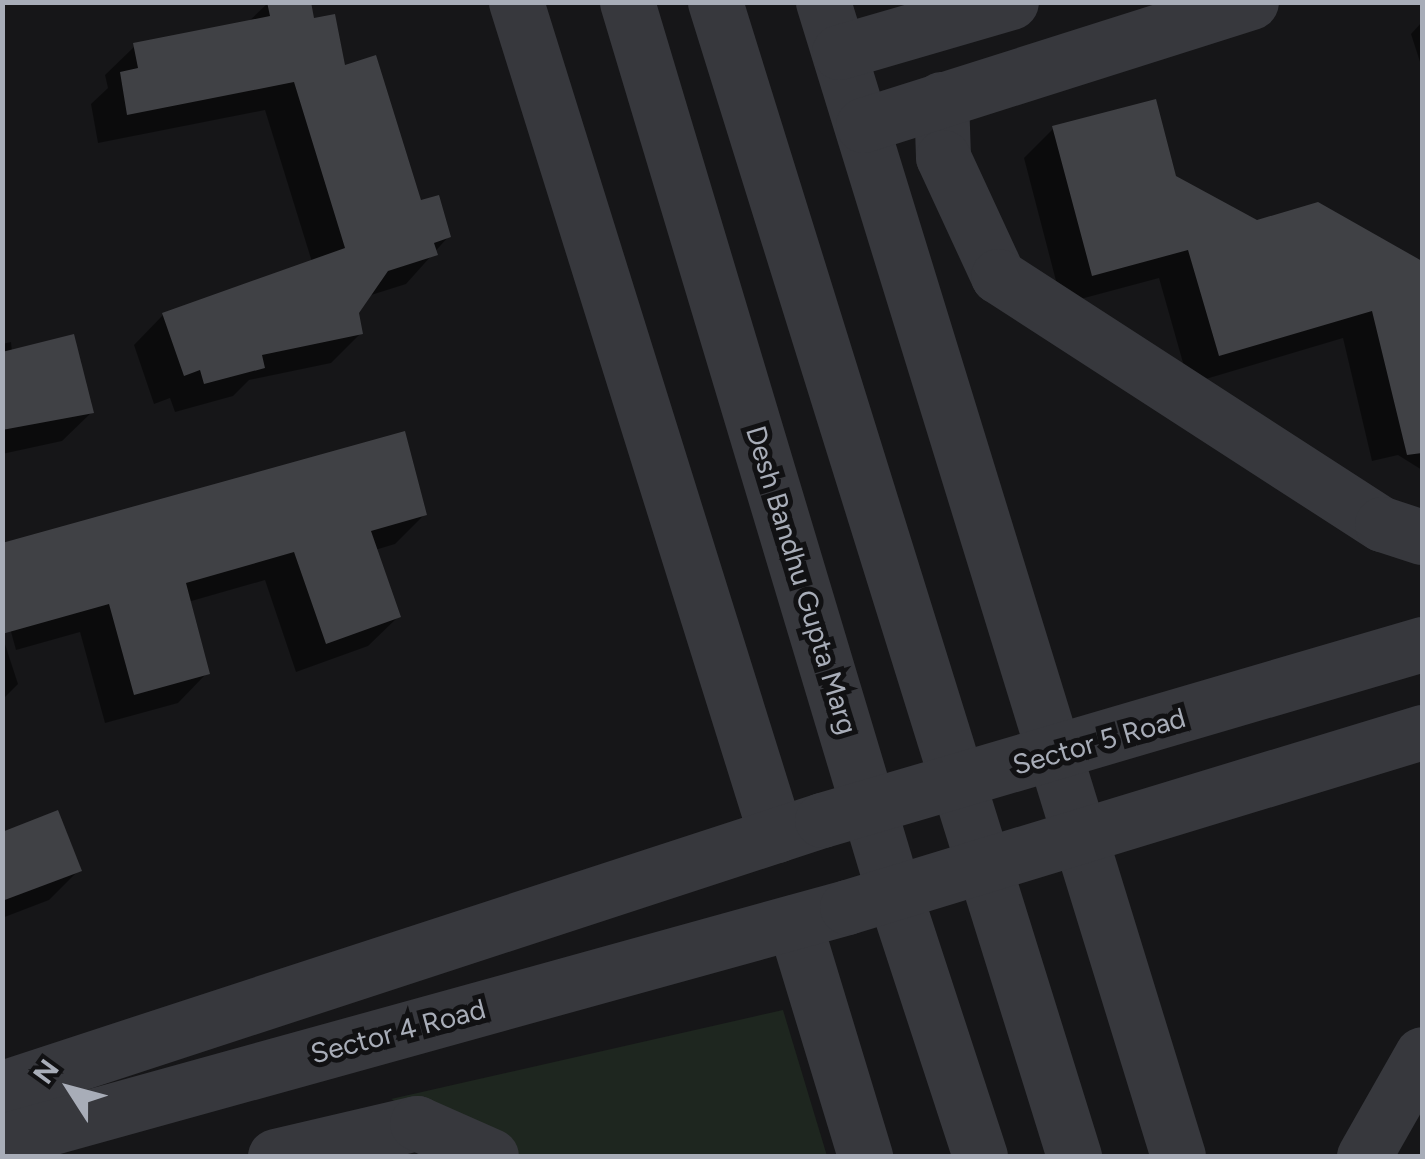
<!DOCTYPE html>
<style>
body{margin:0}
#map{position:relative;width:1425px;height:1159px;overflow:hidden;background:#161618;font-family:Figtree,sans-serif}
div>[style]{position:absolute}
.green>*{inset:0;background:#1e261f}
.shadow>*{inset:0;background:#0007}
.building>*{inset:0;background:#404145}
.minor>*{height:55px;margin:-27.5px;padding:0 27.5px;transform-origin:27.5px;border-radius:27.5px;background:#37383d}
span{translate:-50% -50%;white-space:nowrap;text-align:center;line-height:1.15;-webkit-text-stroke:10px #111113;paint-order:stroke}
.street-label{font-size:28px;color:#a8adb8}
.frame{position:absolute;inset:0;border:5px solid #a8adb8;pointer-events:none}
.north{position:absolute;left:20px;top:1039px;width:100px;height:100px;-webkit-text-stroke:8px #111113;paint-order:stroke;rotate:306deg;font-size:28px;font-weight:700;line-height:40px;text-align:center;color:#a8adb8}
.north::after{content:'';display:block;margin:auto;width:35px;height:45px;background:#a8adb8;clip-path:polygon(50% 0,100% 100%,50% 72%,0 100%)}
</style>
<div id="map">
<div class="green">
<i style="clip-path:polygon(783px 1010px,827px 1156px,502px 1156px,391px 1099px)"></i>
</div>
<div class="shadow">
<i style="clip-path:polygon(268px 3px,312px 21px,419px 203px,449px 236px,406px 284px,368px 296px,357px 313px,360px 334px,331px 363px,249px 380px,233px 396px,175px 412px,170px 398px,154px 404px,134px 345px,163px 315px,312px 262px,265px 110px,98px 143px,91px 104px,108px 88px,105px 75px,135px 46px,247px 23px)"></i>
<i style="clip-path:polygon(1422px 22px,1422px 68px,1411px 34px)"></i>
<i style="clip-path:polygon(1053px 129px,1174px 177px,1257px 222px,1317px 204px,1422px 264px,1422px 470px,1398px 455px,1372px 461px,1343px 338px,1189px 384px,1159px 278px,1062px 304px,1024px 158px)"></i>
<i style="clip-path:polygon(11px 342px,12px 352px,92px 412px,62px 441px,2px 454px,2px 344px)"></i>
<i style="clip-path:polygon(425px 514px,395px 544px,375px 550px,398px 617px,368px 646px,296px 672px,265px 580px,188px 602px,207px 673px,178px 703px,105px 723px,80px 632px,16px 650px,2px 599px)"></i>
<i style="clip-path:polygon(2px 635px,18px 684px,2px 700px)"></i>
<i style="clip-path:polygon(2px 834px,79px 870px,49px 900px,2px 918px)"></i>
</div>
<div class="building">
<i style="clip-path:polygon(267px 2px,311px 2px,314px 18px,335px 14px,345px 65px,376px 55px,421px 200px,439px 195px,451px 237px,434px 243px,438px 255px,388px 271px,359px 313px,363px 334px,262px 355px,265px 368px,204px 384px,200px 370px,184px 376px,162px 313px,345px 248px,294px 82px,127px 115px,120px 72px,138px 68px,133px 43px,270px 16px)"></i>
<i style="clip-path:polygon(1156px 99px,1176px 176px,1257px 220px,1318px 202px,1422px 261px,1422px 453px,1407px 455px,1372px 311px,1219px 356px,1188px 250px,1092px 276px,1052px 126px)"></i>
<i style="clip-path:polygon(74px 334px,94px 413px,2px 430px,2px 352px)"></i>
<i style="clip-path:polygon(405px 431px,427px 515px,371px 531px,401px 617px,326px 644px,294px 552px,186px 583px,210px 674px,134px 695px,109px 604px,2px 634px,2px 543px)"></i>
<i style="clip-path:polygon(58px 810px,82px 871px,2px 901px,2px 832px)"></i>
</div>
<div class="minor">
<i style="left:516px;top:2px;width:873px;rotate:72.67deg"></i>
<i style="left:627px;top:2px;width:930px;rotate:73.32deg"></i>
<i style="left:894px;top:893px;width:277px;rotate:71.9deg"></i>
<i style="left:715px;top:2px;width:1209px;rotate:72.72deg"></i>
<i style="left:823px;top:2px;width:1207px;rotate:72.9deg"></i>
<i style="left:839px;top:52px;width:179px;rotate:-16.2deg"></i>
<i style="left:941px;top:99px;width:58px;rotate:88deg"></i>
<i style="left:943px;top:157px;width:131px;rotate:65.2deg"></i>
<i style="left:998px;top:276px;width:457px;rotate:32.9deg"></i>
<i style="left:1382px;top:524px;width:42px;rotate:18deg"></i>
<i style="left:863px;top:125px;width:407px;rotate:-17.6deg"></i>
<i style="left:794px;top:922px;width:245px;rotate:73.1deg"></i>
<i style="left:2px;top:1088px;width:863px;rotate:-18.1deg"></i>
<i style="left:822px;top:820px;width:625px;rotate:-16.35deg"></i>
<i style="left:2px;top:1141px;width:877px;rotate:-15.48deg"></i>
<i style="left:847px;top:907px;width:601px;rotate:-16.93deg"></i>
<i style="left:275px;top:1156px;width:146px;rotate:-13.1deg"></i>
<i style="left:417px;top:1123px;width:81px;rotate:24deg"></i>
<i style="left:1364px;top:1156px;width:117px;rotate:-60.4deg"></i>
</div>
<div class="street-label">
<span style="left:802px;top:580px;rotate:73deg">Desh Bandhu Gupta Marg</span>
<span style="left:1099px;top:741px;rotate:-16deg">Sector 5 Road</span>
<span style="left:398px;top:1031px;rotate:-15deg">Sector 4 Road</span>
</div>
<div class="frame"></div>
<div class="north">N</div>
</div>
